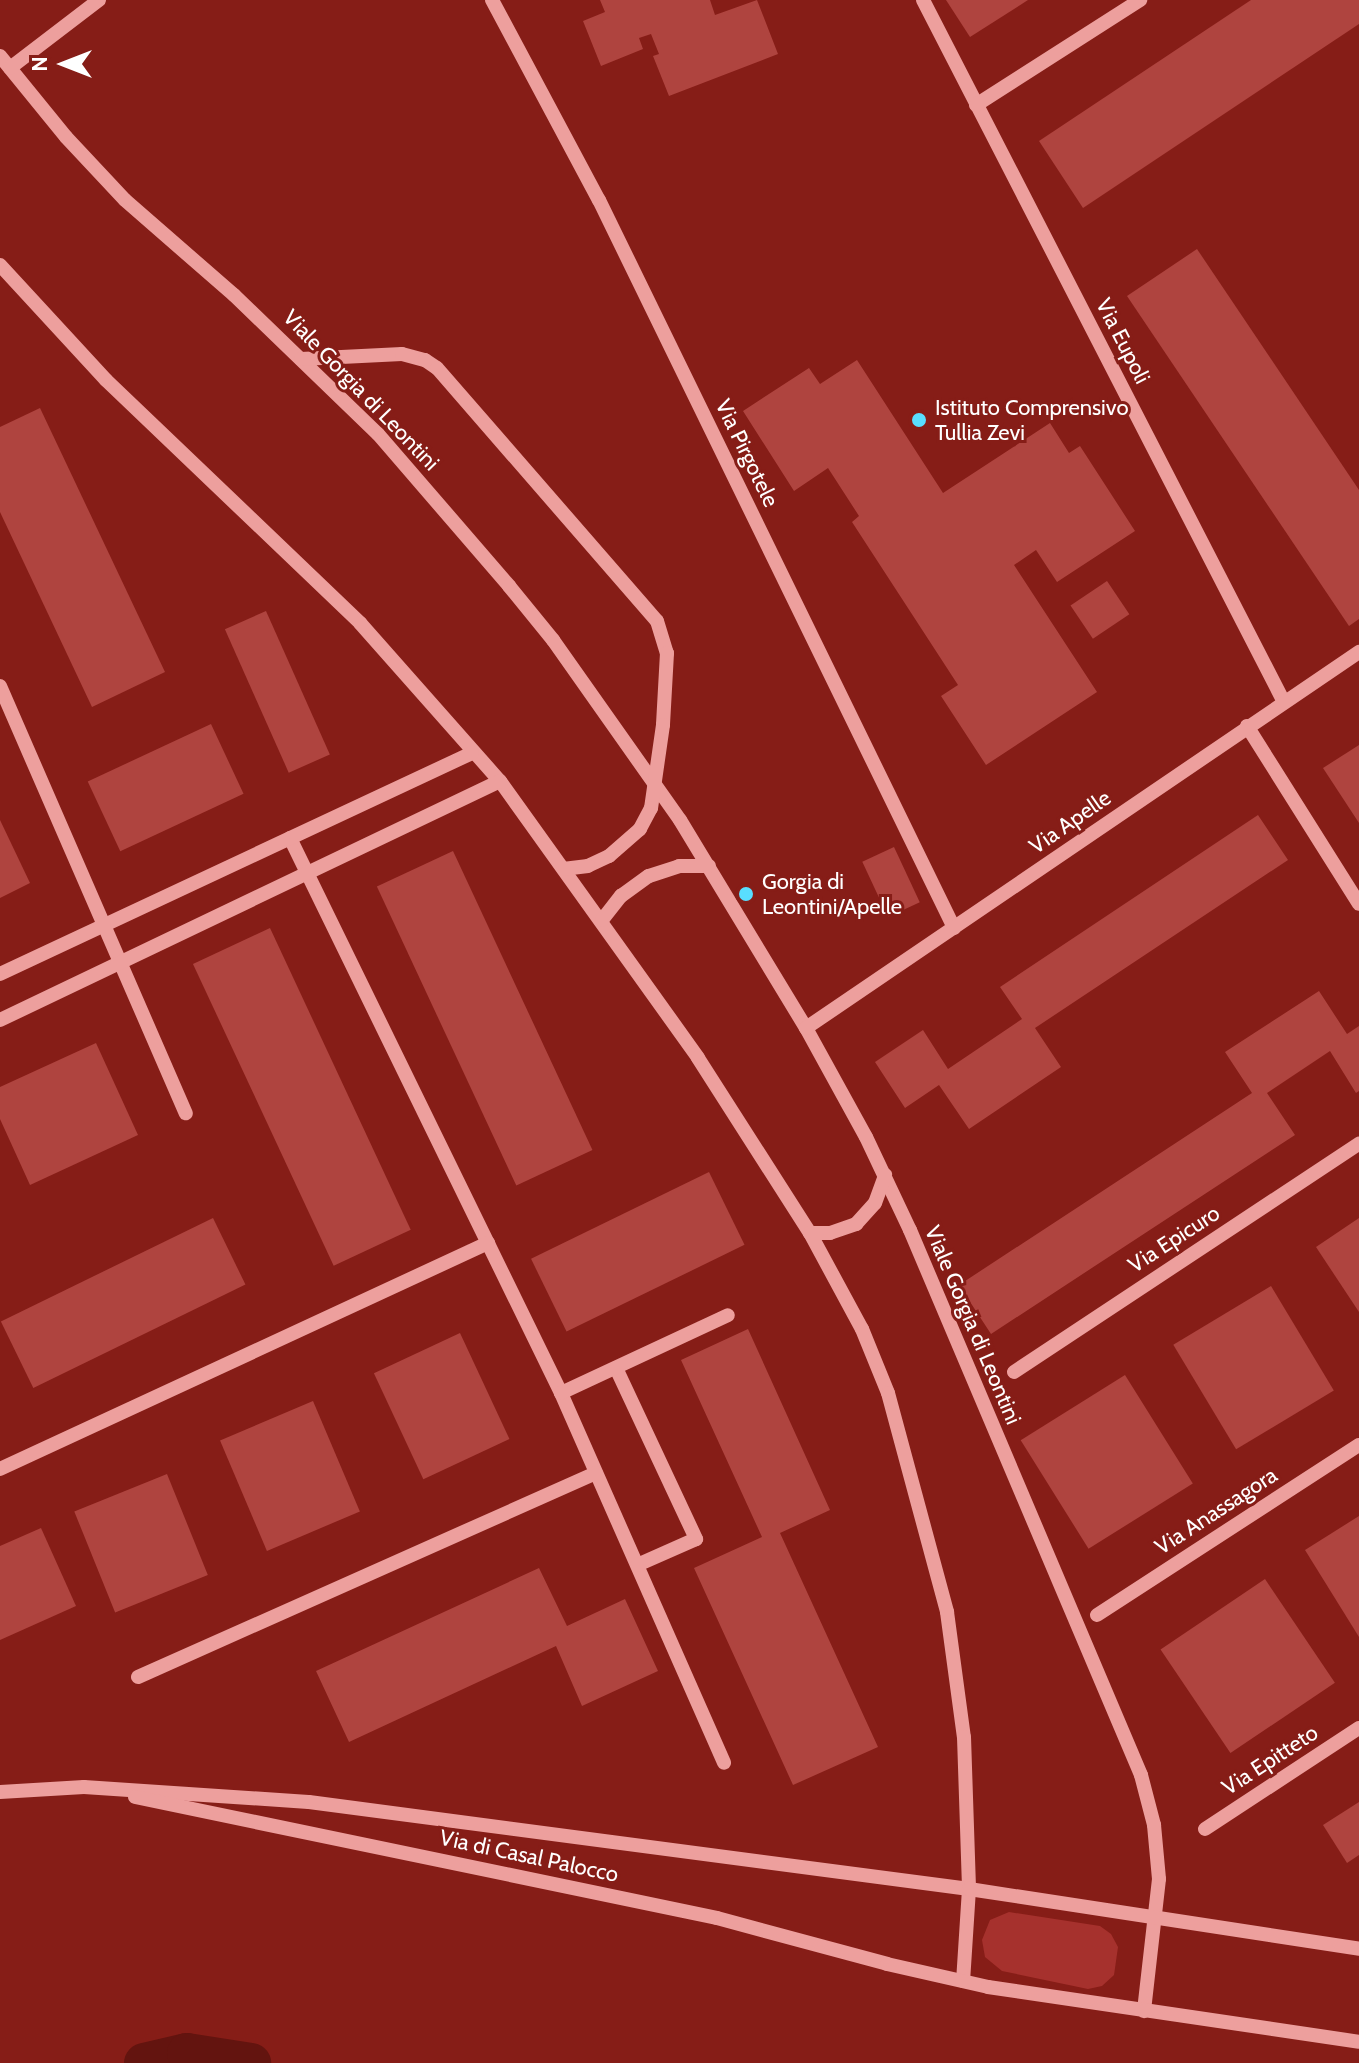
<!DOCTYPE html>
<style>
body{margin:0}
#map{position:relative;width:1359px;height:2063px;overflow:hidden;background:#861d17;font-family:Cabin,sans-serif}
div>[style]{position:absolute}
.green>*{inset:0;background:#a6312d}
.canal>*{height:40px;margin:-20px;padding:0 20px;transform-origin:20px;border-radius:20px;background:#63140f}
.building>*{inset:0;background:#af443f;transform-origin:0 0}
.minor>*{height:14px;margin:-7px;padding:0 7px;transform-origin:7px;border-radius:7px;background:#ed9f9d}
.dots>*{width:22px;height:22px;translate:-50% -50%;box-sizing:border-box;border:4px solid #861d17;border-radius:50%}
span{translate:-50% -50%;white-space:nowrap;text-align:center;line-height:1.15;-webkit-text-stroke:6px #861d17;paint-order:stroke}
.street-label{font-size:22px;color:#fff}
.poi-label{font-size:22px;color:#fff}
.left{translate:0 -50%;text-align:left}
.north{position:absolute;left:24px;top:24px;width:80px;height:80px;-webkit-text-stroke:6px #861d17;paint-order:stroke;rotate:270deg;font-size:22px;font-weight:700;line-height:32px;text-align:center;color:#fff}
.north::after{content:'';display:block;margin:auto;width:28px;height:36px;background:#fff;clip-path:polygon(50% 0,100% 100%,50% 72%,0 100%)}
</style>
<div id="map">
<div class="green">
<i style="clip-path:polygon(1009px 1912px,1100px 1926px,1111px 1934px,1118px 1947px,1114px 1975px,1102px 1986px,1088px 1989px,1002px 1971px,985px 1957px,982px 1940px,990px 1920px)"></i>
</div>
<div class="canal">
<i style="left:144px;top:2063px;width:44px;rotate:-13.1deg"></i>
<i style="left:187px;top:2053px;width:65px;rotate:8.9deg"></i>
</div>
<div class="building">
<i style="clip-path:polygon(600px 0,710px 0,715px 15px,757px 0,778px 54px,669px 96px,653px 56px,659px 54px,651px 34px,639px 38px,643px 49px,601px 66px,583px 21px,605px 12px)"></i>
<i style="clip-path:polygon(946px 0,1028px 0,970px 37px)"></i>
<i style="clip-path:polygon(1251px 0,1359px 0,1359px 24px,1083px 208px,1039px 141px)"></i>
<i style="clip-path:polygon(1197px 249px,1359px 490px,1359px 619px,1349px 626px,1127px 296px)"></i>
<i style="clip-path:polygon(857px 360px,943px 493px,1050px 423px,1069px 453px,1080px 446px,1135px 531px,1057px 582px,1036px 550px,1014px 565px,1097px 692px,986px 765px,941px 696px,958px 685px,852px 522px,859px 516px,828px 468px,794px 491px,743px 411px,809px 368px,820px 384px)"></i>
<i style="clip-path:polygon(40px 408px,165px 672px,92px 707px,0 512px,0 427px)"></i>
<i style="left:1107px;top:581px;width:40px;height:44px;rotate:56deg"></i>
<i style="left:266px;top:611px;width:157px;height:45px;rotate:66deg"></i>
<i style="left:211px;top:724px;width:77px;height:136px;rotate:65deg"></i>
<i style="clip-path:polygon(1359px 745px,1359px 823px,1323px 768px)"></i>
<i style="clip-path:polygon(1258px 815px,1288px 860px,1035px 1028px,1061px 1067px,969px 1129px,939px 1085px,905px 1108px,875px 1062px,923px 1030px,948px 1069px,1022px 1019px,1000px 987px)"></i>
<i style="clip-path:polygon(0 820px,30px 883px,0 898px)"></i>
<i style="left:894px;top:847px;width:61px;height:35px;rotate:65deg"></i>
<i style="left:453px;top:851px;width:330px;height:84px;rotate:65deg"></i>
<i style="left:270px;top:928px;width:333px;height:85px;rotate:65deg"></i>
<i style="clip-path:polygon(1319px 991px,1347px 1034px,1359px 1026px,1359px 1091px,1356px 1093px,1330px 1051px,1267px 1093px,1295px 1135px,991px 1334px,959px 1285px,1252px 1093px,1225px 1052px)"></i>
<i style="clip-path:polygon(96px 1043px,138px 1135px,30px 1185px,0 1119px,0 1087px)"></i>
<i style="left:709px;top:1172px;width:81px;height:198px;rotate:64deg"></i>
<i style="left:213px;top:1218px;width:74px;height:236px;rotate:64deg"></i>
<i style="clip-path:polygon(1359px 1218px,1359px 1312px,1316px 1247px)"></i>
<i style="left:1271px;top:1286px;width:122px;height:114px;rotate:59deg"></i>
<i style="clip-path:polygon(748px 1329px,830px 1510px,780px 1533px,878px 1747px,793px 1785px,694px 1568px,762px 1537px,681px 1360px)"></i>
<i style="left:460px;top:1333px;width:117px;height:95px;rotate:65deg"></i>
<i style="left:1125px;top:1375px;width:128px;height:123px;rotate:58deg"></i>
<i style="left:313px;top:1401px;width:120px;height:101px;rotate:67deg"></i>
<i style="left:167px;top:1474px;width:109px;height:100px;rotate:68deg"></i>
<i style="clip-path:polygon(1359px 1516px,1359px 1637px,1305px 1550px)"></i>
<i style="clip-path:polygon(41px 1528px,76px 1606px,0 1640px,0 1546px)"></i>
<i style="clip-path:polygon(539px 1568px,567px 1626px,625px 1599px,658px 1671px,582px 1706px,556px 1646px,349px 1742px,316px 1671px)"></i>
<i style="left:1265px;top:1579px;width:125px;height:126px;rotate:56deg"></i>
<i style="clip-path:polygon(1359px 1802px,1359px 1855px,1347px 1863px,1323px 1825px)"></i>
</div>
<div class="minor">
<i style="left:492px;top:0;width:227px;rotate:61.9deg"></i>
<i style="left:599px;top:200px;width:810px;rotate:64deg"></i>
<i style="left:923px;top:0;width:789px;rotate:62.79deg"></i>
<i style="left:0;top:56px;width:104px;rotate:50.8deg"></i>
<i style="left:66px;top:137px;width:86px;rotate:46.9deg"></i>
<i style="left:125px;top:200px;width:145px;rotate:41.1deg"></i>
<i style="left:234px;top:295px;width:200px;rotate:44deg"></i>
<i style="left:378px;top:434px;width:201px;rotate:49.2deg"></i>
<i style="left:509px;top:586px;width:70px;rotate:50.8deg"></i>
<i style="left:553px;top:640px;width:220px;rotate:54.8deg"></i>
<i style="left:680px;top:820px;width:243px;rotate:58.8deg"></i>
<i style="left:806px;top:1028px;width:124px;rotate:61.2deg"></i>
<i style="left:866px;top:1137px;width:103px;rotate:64.7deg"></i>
<i style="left:910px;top:1230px;width:592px;rotate:67.03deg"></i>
<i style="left:1141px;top:1775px;width:52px;rotate:75.4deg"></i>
<i style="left:1154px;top:1825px;width:54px;rotate:84.7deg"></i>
<i style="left:1159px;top:1879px;width:133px;rotate:96.5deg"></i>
<i style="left:10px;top:68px;width:112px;rotate:-37.4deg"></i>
<i style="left:976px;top:105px;width:195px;rotate:-32.6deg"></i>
<i style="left:0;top:265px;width:156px;rotate:47.3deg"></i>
<i style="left:106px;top:380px;width:352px;rotate:43.7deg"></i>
<i style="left:360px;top:623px;width:211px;rotate:48.5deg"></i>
<i style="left:500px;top:781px;width:340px;rotate:54.4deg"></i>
<i style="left:698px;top:1058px;width:208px;rotate:57.4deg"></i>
<i style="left:810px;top:1233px;width:109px;rotate:61.6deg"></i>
<i style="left:862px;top:1329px;width:69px;rotate:67.9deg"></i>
<i style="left:888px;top:1393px;width:227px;rotate:74.9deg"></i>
<i style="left:947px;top:1612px;width:126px;rotate:82.3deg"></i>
<i style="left:964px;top:1737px;width:152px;rotate:88.1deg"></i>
<i style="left:969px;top:1889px;width:92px;rotate:93.7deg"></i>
<i style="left:301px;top:359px;width:101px;rotate:-2.8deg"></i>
<i style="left:402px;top:354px;width:24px;rotate:15deg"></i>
<i style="left:425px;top:360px;width:14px;rotate:34deg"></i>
<i style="left:437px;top:368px;width:335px;rotate:49deg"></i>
<i style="left:657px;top:621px;width:34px;rotate:73deg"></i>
<i style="left:667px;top:653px;width:72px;rotate:93.2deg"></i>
<i style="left:663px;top:725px;width:84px;rotate:98.2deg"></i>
<i style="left:651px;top:808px;width:24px;rotate:118deg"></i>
<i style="left:640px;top:829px;width:41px;rotate:138.9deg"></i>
<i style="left:609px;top:856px;width:23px;rotate:155deg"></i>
<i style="left:588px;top:866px;width:23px;rotate:173deg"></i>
<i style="left:0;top:686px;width:466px;rotate:66.5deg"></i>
<i style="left:1247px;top:726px;width:210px;rotate:57.8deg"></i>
<i style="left:290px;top:838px;width:618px;rotate:63.97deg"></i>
<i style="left:561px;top:1393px;width:404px;rotate:66.2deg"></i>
<i style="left:602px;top:920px;width:31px;rotate:-52deg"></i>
<i style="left:621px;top:896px;width:34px;rotate:-36deg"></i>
<i style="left:649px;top:876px;width:32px;rotate:-18deg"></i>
<i style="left:679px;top:866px;width:30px"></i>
<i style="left:0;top:974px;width:521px;rotate:-25.09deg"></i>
<i style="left:0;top:1020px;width:554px;rotate:-25.55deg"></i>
<i style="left:806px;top:1028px;width:669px;rotate:-34.21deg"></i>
<i style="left:810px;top:1233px;width:20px"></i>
<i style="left:830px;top:1233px;width:28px;rotate:-19deg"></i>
<i style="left:856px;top:1224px;width:28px;rotate:-48deg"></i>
<i style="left:875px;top:1203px;width:30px;rotate:-70deg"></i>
<i style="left:616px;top:1368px;width:189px;rotate:64.9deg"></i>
<i style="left:696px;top:1539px;width:64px;rotate:156.2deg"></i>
<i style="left:1014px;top:1372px;width:414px;rotate:-33.5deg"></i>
<i style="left:561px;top:1393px;width:184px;rotate:-25deg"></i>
<i style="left:0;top:1469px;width:538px;rotate:-24.85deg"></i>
<i style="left:1097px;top:1615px;width:312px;rotate:-33deg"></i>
<i style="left:138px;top:1677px;width:501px;rotate:-24.01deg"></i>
<i style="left:0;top:1792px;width:84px;rotate:-3.4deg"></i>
<i style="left:84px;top:1787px;width:225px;rotate:3.8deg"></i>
<i style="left:309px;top:1802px;width:666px;rotate:7.51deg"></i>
<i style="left:969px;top:1889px;width:395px;rotate:8.7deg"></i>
<i style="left:135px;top:1797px;width:594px;rotate:11.74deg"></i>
<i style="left:717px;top:1918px;width:176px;rotate:15.1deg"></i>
<i style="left:887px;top:1964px;width:104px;rotate:12.8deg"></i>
<i style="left:988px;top:1987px;width:375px;rotate:8.4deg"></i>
<i style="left:1205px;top:1829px;width:184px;rotate:-33.3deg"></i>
</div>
<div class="dots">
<i style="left:919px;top:420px;background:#59deff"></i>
<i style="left:746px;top:894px;background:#59deff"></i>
</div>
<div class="street-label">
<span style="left:1123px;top:341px;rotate:63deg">Via Eupoli</span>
<span style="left:361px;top:390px;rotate:46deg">Viale Gorgia di Leontini</span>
<span style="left:747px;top:453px;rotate:64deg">Via Pirgotele</span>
<span style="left:1070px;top:822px;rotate:-35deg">Via Apelle</span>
<span style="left:1174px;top:1239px;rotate:-33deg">Via Epicuro</span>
<span style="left:973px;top:1325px;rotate:67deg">Viale Gorgia di Leontini</span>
<span style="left:1216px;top:1511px;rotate:-33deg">Via Anassagora</span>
<span style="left:1270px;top:1760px;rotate:-33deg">Via Epitteto</span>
<span style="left:529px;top:1856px;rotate:12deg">Via di Casal Palocco</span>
</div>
<div class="poi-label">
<span class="left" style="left:935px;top:420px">Istituto Comprensivo<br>Tullia Zevi</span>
<span class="left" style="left:762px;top:894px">Gorgia di<br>Leontini/Apelle</span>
</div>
<div class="north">N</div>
</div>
